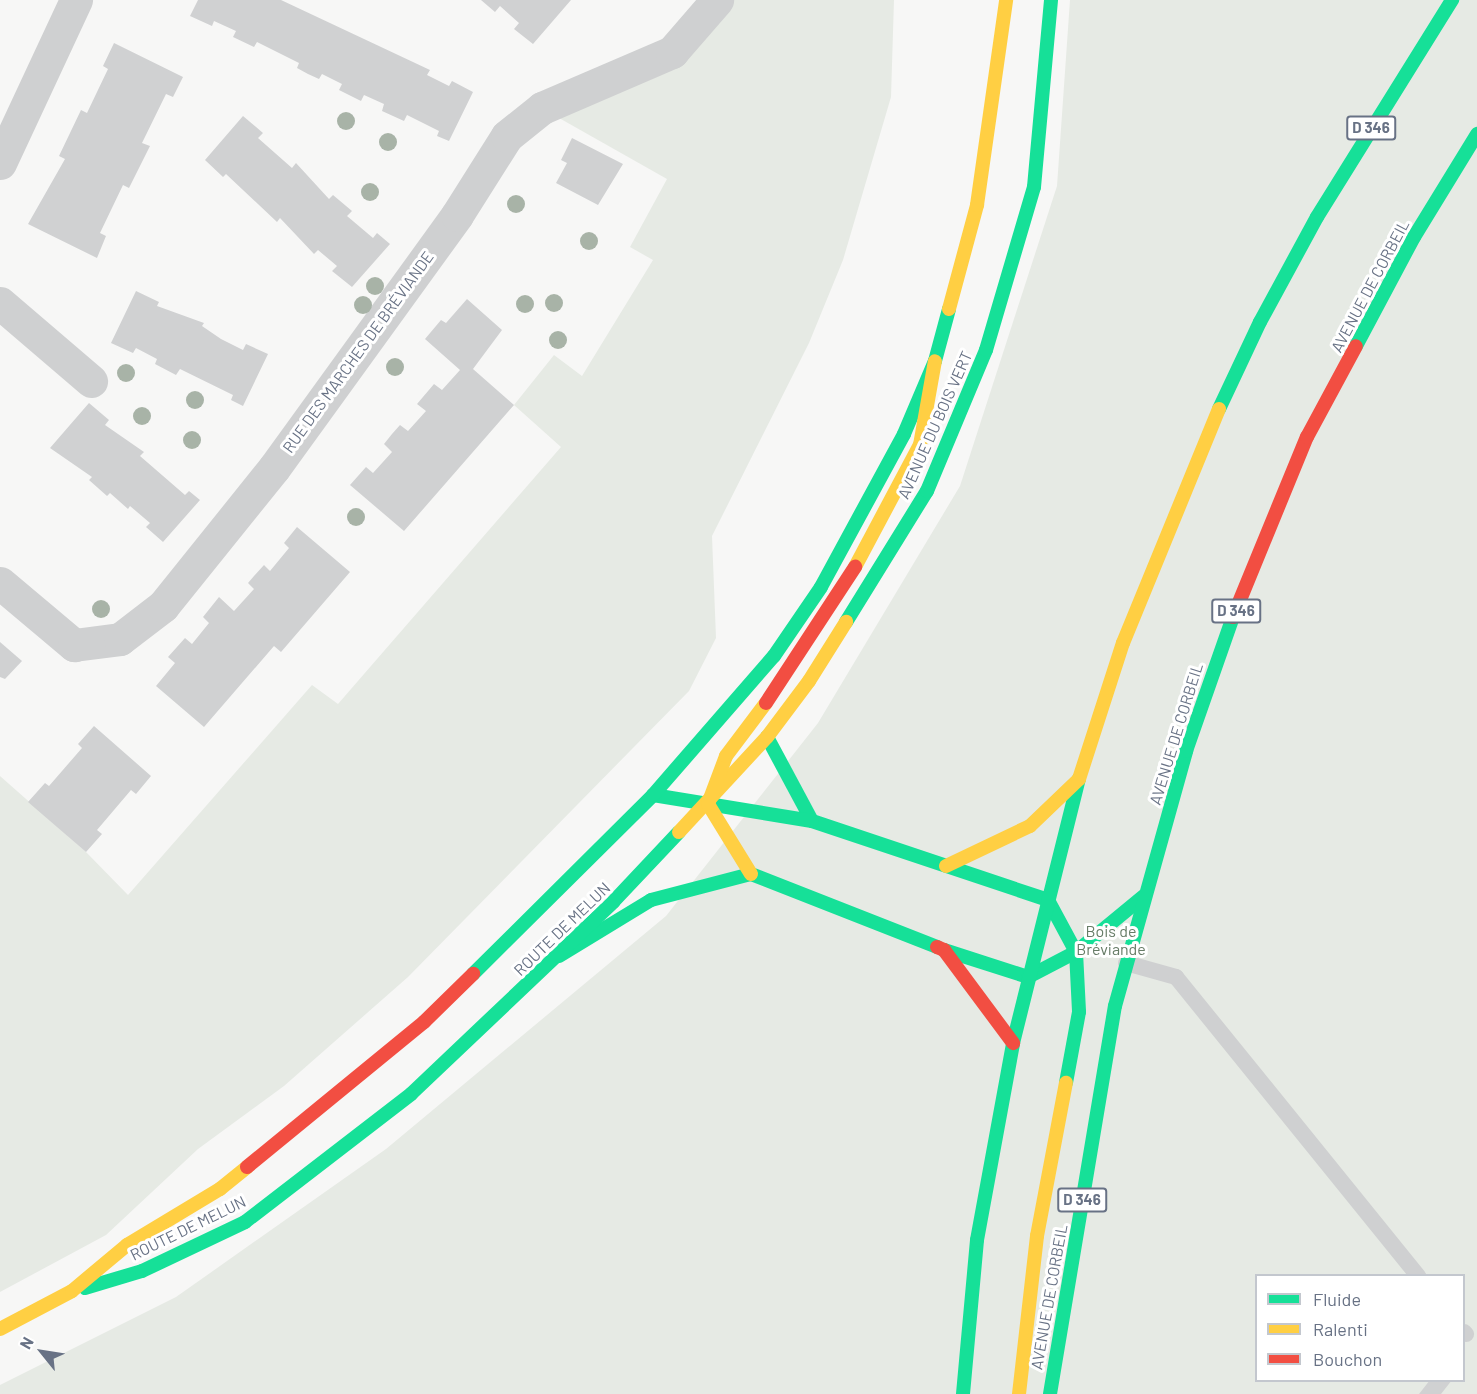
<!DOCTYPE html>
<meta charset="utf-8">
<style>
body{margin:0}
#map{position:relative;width:1477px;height:1394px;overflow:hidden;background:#f7f7f6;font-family:Barlow,sans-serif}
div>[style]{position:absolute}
.green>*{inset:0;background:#e6eae4}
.building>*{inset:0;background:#d0d1d2}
.lane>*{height:16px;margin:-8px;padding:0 8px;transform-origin:8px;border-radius:8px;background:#cfd0d1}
.street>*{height:33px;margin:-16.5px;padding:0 16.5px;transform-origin:16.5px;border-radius:16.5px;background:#cfd0d1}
.fast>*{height:14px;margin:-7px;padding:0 7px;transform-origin:7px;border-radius:7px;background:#16e098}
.slow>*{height:14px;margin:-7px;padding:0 7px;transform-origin:7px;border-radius:7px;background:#ffcf43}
.jam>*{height:14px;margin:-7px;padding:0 7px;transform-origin:7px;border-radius:7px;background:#f24e42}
.trees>*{width:18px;height:18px;margin:-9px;border-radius:50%;background:#a8b3a7}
span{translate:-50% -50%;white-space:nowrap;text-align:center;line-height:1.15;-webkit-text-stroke:6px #fff;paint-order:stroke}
.shield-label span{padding:2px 4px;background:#fff;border:2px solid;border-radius:4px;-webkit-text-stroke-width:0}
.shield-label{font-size:15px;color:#687285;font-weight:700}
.street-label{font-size:16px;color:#687285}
.park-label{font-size:16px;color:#677c67}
.legend{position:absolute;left:1255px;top:1274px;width:210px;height:108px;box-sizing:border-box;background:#fff;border:2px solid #c3c7ce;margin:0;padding:8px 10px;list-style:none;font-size:18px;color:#687285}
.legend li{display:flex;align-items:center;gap:12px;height:30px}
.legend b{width:30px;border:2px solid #c3c7ce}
.north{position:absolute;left:12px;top:1322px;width:60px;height:60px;-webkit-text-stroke:4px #fff;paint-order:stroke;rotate:300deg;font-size:16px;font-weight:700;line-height:24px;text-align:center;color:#687285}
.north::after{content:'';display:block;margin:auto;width:21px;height:27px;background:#687285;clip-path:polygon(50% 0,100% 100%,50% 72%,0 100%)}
</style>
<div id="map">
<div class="green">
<i style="clip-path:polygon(731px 0,894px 0,891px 97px,843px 260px,809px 343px,712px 536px,716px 638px,689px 691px,408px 977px,284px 1086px,198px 1149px,106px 1235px,0 1292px,0 776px,86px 852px,128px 895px,312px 685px,338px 704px,561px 447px,514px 405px,554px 355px,582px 376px,653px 260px,630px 247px,667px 179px,552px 114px,649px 80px,671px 68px)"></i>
<i style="clip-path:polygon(evenodd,1070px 0,1477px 0,1477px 1394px,0 1394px,0 1385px,176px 1297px,386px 1149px,666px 916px,818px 723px,960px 486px,1057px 186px,1070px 0,1256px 1276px,1464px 1276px,1464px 1380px,1256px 1380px,1256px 1276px)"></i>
</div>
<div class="building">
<i style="clip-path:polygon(198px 0,281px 0,430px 70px,427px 75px,449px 86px,452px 81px,473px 92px,449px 141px,437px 136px,439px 131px,407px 115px,404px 121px,382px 111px,384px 104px,364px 95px,361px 101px,339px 90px,342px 84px,322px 74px,319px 79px,308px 74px,297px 68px,299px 63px,257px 42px,254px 47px,233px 37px,236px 31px,214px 21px,212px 26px,190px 16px)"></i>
<i style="clip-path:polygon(481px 0,571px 0,533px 44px,514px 29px,519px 23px,500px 6px,495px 12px)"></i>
<i style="clip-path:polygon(114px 43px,183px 77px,173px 97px,166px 94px,142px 143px,150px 146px,129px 188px,123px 185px,100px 233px,106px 236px,97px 258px,28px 224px,65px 159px,59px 156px,81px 110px,87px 113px,97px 92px,108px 69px,103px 66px)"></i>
<i style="clip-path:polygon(243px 116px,263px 133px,258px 138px,292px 168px,296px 163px,329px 199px,333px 195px,352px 211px,347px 216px,373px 238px,377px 233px,390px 244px,352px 287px,332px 271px,337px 266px,318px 250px,314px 254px,280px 218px,277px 222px,226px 174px,223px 177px,205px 160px)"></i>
<i style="clip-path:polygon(572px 138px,623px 164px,598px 205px,556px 183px,567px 163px,561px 160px)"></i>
<i style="clip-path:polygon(136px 291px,159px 302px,157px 306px,204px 323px,202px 326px,221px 339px,243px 350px,246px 344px,268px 354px,243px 406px,231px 400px,233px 395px,180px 369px,176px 375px,155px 364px,157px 359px,136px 348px,133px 353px,111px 343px)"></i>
<i style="clip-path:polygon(467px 299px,502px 330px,473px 369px,514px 405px,404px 531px,350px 485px,366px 467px,373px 473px,392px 452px,384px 444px,392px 434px,400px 425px,408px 431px,426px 411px,417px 404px,434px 384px,442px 390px,460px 370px,425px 339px,441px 320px,446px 323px)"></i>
<i style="clip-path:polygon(89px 403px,109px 420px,105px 425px,144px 452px,140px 456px,185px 495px,189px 491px,200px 500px,163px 542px,146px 527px,150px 523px,130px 506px,128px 509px,110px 493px,107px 496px,89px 480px,92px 477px,50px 448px)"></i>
<i style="clip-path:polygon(297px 527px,350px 572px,281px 652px,274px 646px,204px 727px,156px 686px,175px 663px,168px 657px,185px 638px,192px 644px,209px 623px,203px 617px,219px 597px,234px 611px,254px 589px,248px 583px,254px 576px,264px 565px,270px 571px,289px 548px,284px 543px)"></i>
<i style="clip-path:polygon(0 642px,22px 661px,5px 679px,0 677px)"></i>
<i style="clip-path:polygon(94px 726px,151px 776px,136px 794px,131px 790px,97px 830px,102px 834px,86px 852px,28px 802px,45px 783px,49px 786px,82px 748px,78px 744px)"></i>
<i style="clip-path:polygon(1430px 1380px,1452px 1380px,1441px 1394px,1419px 1394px)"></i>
</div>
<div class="lane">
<i style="left:1126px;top:963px;width:52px;rotate:15.6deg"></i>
<i style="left:1176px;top:977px;width:385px;rotate:51deg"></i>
<i style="left:1464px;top:1332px;width:3px;rotate:45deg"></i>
</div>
<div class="street">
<i style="left:0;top:163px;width:180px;rotate:-65deg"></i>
<i style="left:0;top:303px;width:120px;rotate:40.6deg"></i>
<i style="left:0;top:583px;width:97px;rotate:40deg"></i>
<i style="left:74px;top:645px;width:46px;rotate:-7.4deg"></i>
<i style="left:120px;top:639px;width:54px;rotate:-37.5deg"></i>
<i style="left:163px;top:606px;width:177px;rotate:-51.2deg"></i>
<i style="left:274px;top:468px;width:312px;rotate:-54.1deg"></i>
<i style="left:457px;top:215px;width:93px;rotate:-57.7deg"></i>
<i style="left:507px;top:136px;width:45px;rotate:-38.7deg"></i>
<i style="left:542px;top:108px;width:142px;rotate:-23.3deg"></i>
<i style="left:672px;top:52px;width:69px;rotate:-49.1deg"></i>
</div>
<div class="fast">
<i style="left:1356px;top:346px;width:123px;rotate:-62deg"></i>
<i style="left:1414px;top:237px;width:121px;rotate:-58.5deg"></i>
<i style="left:1219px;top:409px;width:96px;rotate:-64.8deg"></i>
<i style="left:1260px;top:322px;width:119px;rotate:-61.5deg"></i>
<i style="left:1317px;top:217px;width:256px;rotate:-58.1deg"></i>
<i style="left:846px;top:622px;width:154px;rotate:-58.3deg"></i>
<i style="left:927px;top:491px;width:153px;rotate:-67.3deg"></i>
<i style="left:986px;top:350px;width:170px;rotate:-73.6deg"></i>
<i style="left:1034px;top:187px;width:188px;rotate:-84.8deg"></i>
<i style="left:767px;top:737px;width:95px;rotate:61.8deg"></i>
<i style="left:812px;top:821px;width:249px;rotate:18.5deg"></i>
<i style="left:1048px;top:900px;width:59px;rotate:61.7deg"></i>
<i style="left:1076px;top:952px;width:60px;rotate:87.1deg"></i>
<i style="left:1079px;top:1012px;width:72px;rotate:100.4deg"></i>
<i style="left:653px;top:795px;width:161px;rotate:9.3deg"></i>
<i style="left:944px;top:950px;width:88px;rotate:17.8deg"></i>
<i style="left:1028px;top:977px;width:54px;rotate:-27.5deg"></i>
<i style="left:1076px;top:952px;width:88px;rotate:-39.5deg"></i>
<i style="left:559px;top:956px;width:108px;rotate:-31.3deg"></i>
<i style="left:651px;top:900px;width:103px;rotate:-14.6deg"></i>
<i style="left:751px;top:874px;width:200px;rotate:21.4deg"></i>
<i style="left:473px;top:974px;width:254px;rotate:-44.8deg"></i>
<i style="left:653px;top:795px;width:184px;rotate:-49deg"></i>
<i style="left:774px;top:656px;width:83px;rotate:-55.7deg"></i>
<i style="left:821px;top:587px;width:174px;rotate:-61.5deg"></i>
<i style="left:904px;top:434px;width:79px;rotate:-67deg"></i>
<i style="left:935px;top:361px;width:54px;rotate:-74.9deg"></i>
<i style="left:85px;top:1288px;width:59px;rotate:-16.6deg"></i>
<i style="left:142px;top:1271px;width:114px;rotate:-25.4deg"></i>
<i style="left:245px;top:1222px;width:210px;rotate:-37.6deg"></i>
<i style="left:411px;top:1094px;width:279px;rotate:-43.5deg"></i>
<i style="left:613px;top:902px;width:96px;rotate:-46.7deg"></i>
<i style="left:963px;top:1394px;width:155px;rotate:-84.8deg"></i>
<i style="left:977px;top:1240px;width:200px;rotate:-79.6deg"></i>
<i style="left:1013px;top:1043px;width:272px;rotate:-76deg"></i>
<i style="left:1050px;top:1394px;width:393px;rotate:-80.5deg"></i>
<i style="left:1115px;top:1006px;width:265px;rotate:-74.4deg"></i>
<i style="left:1186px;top:751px;width:142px;rotate:-70.7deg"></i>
</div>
<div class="slow">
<i style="left:949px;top:309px;width:108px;rotate:-74.9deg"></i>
<i style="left:977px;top:205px;width:207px;rotate:-81.9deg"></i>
<i style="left:855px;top:567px;width:138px;rotate:-62deg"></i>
<i style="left:920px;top:445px;width:85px;rotate:-79.9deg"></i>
<i style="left:1079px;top:779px;width:143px;rotate:-72.1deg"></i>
<i style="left:1123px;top:643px;width:253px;rotate:-67.7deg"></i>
<i style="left:679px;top:832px;width:129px;rotate:-47.2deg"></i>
<i style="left:767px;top:737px;width:70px;rotate:-53.1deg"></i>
<i style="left:809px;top:681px;width:70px;rotate:-57.9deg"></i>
<i style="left:946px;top:866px;width:93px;rotate:-25.5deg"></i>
<i style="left:1030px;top:826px;width:68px;rotate:-43.8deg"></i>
<i style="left:751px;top:874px;width:82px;rotate:-121.6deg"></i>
<i style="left:708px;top:804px;width:51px;rotate:-69.4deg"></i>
<i style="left:726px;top:756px;width:66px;rotate:-53deg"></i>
<i style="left:0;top:1329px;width:81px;rotate:-27.8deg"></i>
<i style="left:72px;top:1291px;width:72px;rotate:-39.9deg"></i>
<i style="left:127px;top:1245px;width:109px;rotate:-31.1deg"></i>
<i style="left:220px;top:1189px;width:35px;rotate:-39deg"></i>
<i style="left:1019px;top:1394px;width:159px;rotate:-83.5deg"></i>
<i style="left:1037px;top:1236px;width:156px;rotate:-79.3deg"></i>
</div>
<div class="jam">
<i style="left:1233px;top:617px;width:195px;rotate:-67.7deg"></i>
<i style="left:1307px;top:437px;width:103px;rotate:-61.7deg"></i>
<i style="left:766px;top:703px;width:163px;rotate:-56.8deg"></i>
<i style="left:937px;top:947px;width:8px;rotate:23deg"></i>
<i style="left:944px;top:950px;width:116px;rotate:53.4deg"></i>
<i style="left:247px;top:1167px;width:229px;rotate:-39.3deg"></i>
<i style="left:424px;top:1022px;width:69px;rotate:-44.4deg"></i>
</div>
<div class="trees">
<i style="left:346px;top:121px"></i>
<i style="left:388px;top:142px"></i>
<i style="left:370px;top:192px"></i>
<i style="left:516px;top:204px"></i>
<i style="left:589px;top:241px"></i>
<i style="left:375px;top:286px"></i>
<i style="left:554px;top:303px"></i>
<i style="left:525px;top:304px"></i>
<i style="left:363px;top:305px"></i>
<i style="left:558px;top:340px"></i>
<i style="left:395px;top:367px"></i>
<i style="left:126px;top:373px"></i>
<i style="left:195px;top:400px"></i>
<i style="left:142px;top:416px"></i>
<i style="left:192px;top:440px"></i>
<i style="left:356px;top:517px"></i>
<i style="left:101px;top:609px"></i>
</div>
<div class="shield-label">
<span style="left:1371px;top:128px">D 346</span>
<span style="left:1236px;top:611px">D 346</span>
<span style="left:1082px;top:1200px">D 346</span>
</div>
<div class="street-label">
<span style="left:1370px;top:286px;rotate:-62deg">AVENUE DE CORBEIL</span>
<span style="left:358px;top:352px;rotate:-54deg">RUE DES MARCHES DE BRÉVIANDE</span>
<span style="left:935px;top:425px;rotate:-66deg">AVENUE DU BOIS VERT</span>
<span style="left:1176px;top:734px;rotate:-73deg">AVENUE DE CORBEIL</span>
<span style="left:562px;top:929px;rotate:-44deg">ROUTE DE MELUN</span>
<span style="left:188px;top:1228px;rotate:-26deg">ROUTE DE MELUN</span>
<span style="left:1049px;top:1297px;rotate:-80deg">AVENUE DE CORBEIL</span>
</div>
<div class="park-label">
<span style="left:1111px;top:940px">Bois de<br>Bréviande</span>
</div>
<ul class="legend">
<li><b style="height:8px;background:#16e098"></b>Fluide</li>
<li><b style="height:8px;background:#ffcf43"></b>Ralenti</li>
<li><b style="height:8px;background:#f24e42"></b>Bouchon</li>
</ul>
<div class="north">N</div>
</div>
